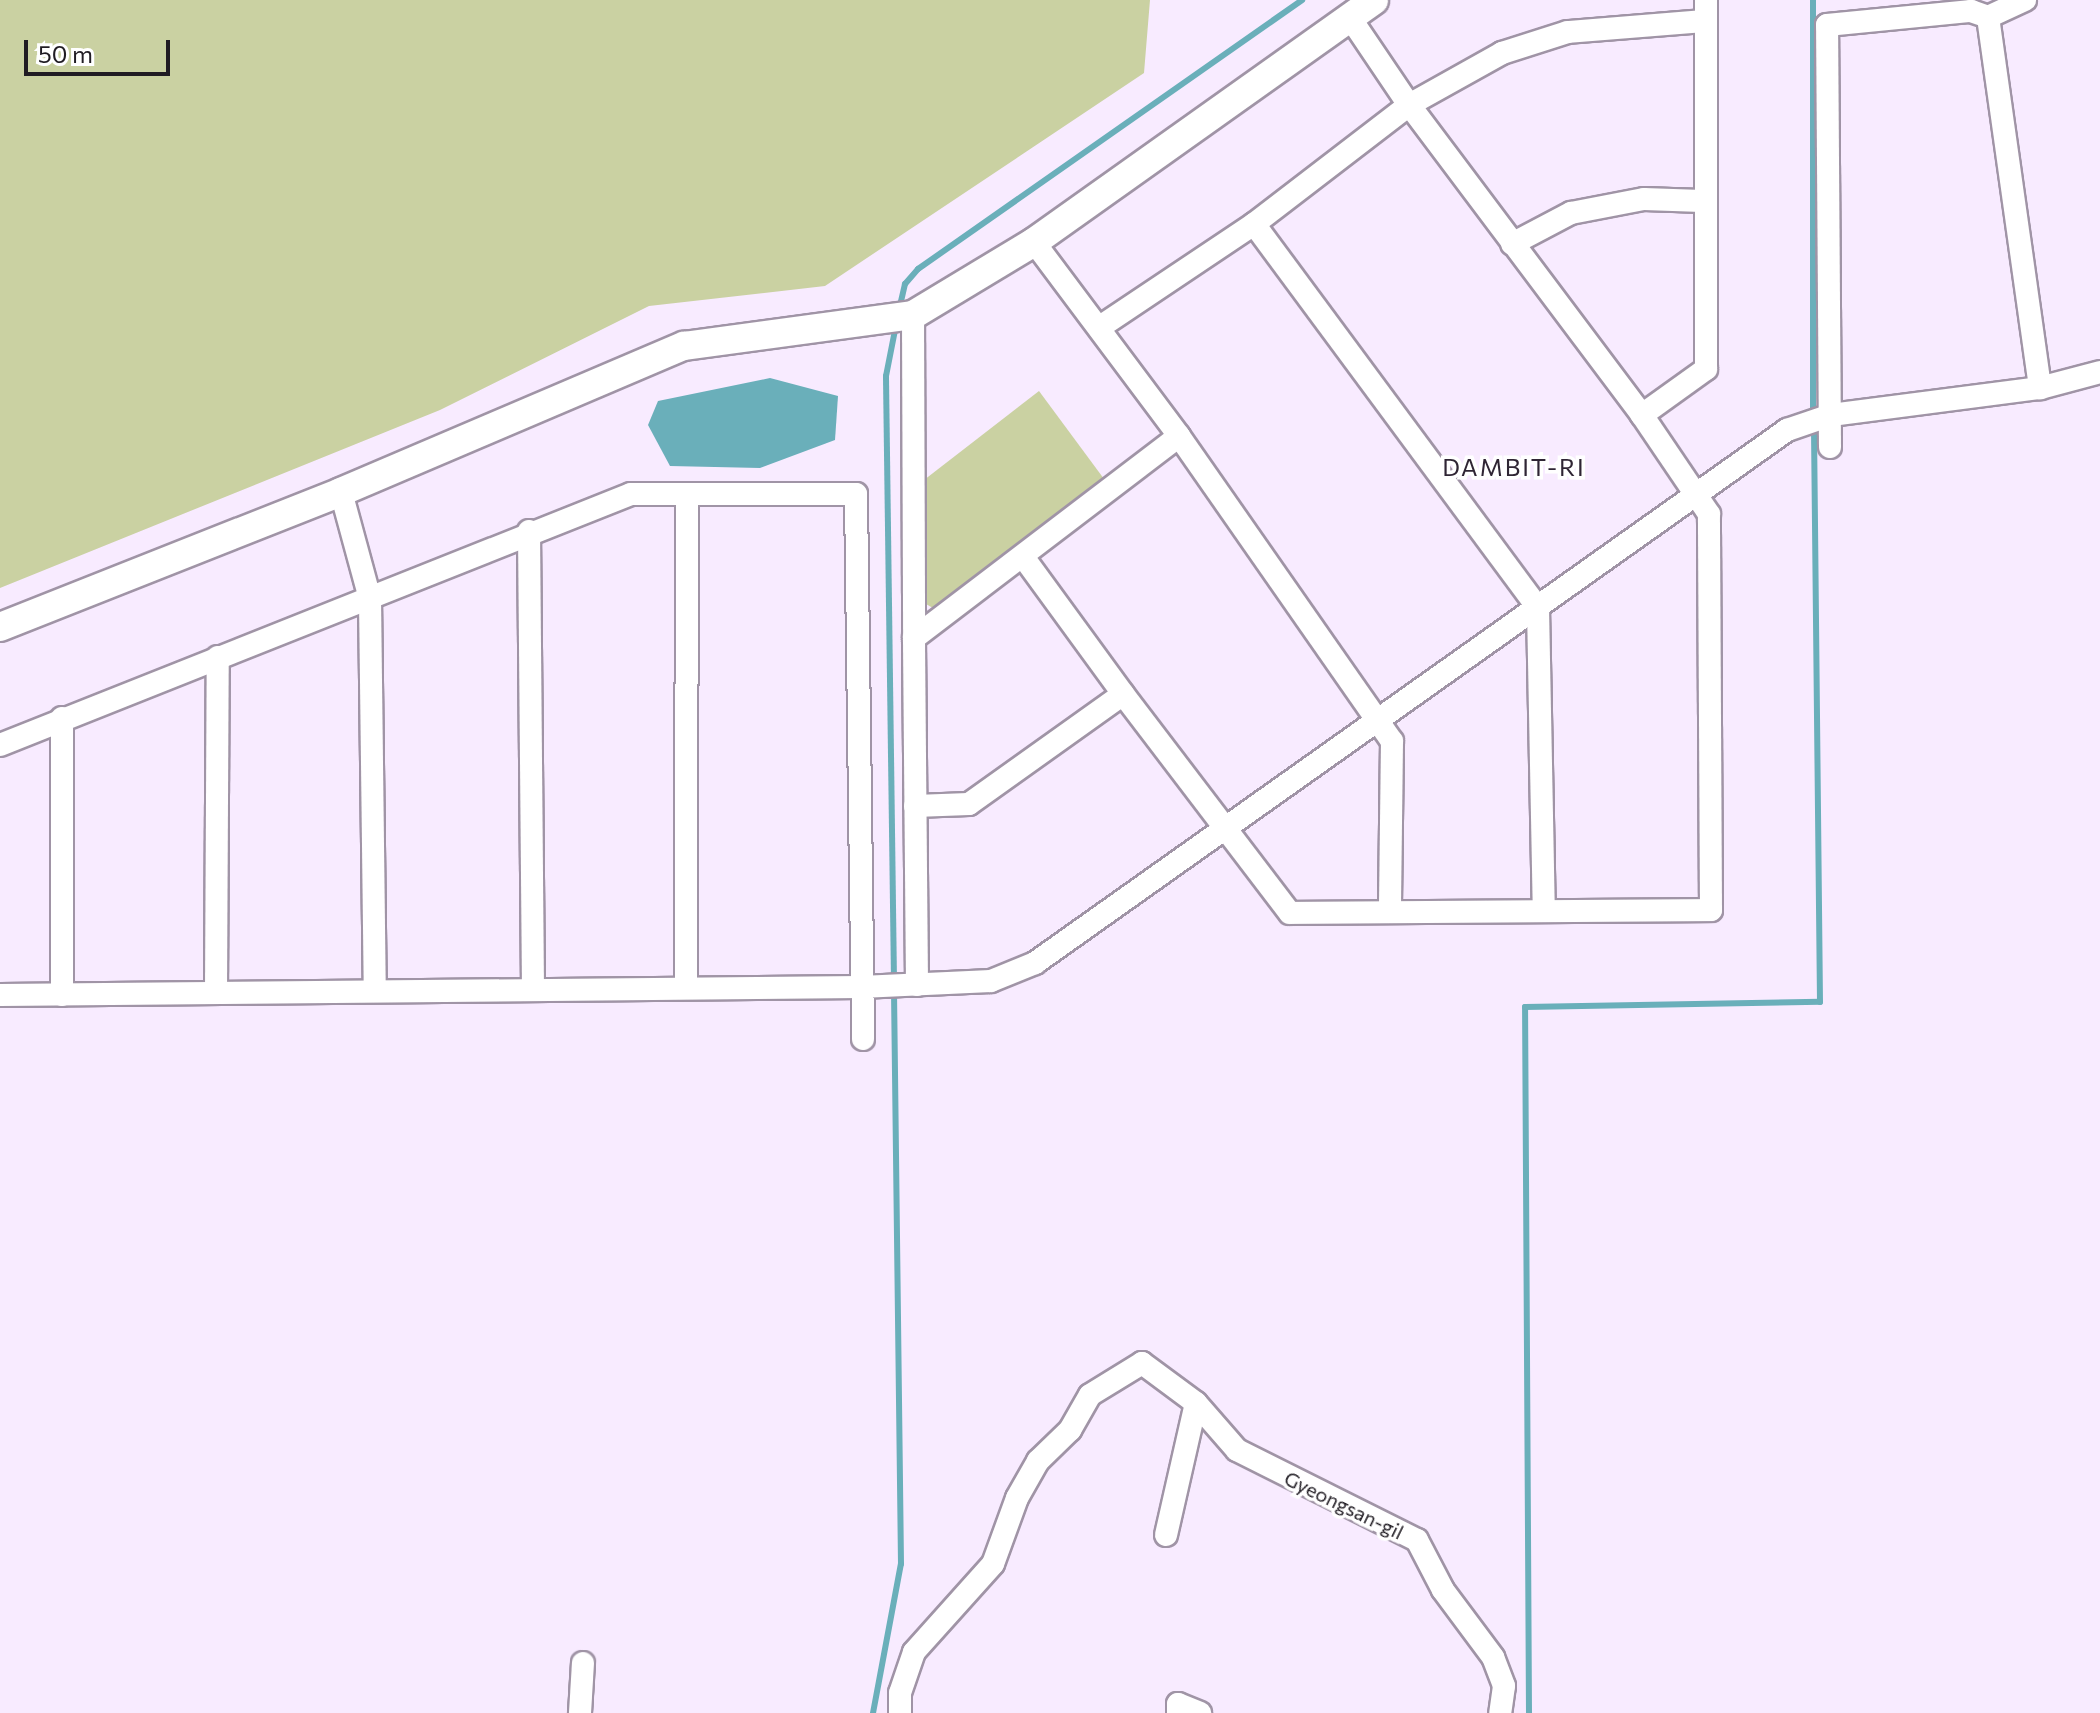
<!DOCTYPE html>
<style>
body{margin:0}
#map{position:relative;width:2100px;height:1713px;overflow:hidden;background:#f8ebff;font-family:Commissioner,sans-serif}
div>[style]{position:absolute}
.green>*{inset:0;background:#cad1a2}
.water>*{inset:0;background:#6aafba}
.stream>*{height:6px;margin:-3px;padding:0 3px;transform-origin:3px;border-radius:3px;background:#6aafba}
.roads{filter:drop-shadow(2px 0 #a094a6) drop-shadow(-2px 0 #a094a6) drop-shadow(0 2px #a094a6) drop-shadow(0 -2px #a094a6)}
.minor>*{height:22px;margin:-11px;padding:0 11px;transform-origin:11px;border-radius:11px;background:#fff}
.tertiary>*{height:28px;margin:-14px;padding:0 14px;transform-origin:14px;border-radius:14px;background:#fff}
span{translate:-50% -50%;white-space:nowrap;text-align:center;line-height:1.15;-webkit-text-stroke:7px #fff;paint-order:stroke}
.street-label{font-size:20px;color:#201c23}
.quarter-label{font-size:24px;color:#2f2534;letter-spacing:2px}
.scale{position:absolute;left:24px;top:40px;width:146px;height:36px;box-sizing:border-box;border:4px solid #201c23;border-top:0;padding-left:10px;font-size:24px;line-height:28px;white-space:nowrap;color:#201c23;-webkit-text-stroke:6px #fff;paint-order:stroke}
</style>
<div id="map">
<div class="green">
<i style="clip-path:polygon(0 0,1150px 0,1144px 73px,825px 286px,649px 306px,440px 410px,0 588px)"></i>
<i style="clip-path:polygon(1039px 391px,1107px 483px,938px 611px,926px 604px,924px 480px)"></i>
</div>
<div class="water">
<i style="clip-path:polygon(770px 378px,838px 396px,835px 440px,760px 468px,670px 466px,648px 425px,658px 401px)"></i>
</div>
<div class="stream">
<i style="left:1813px;top:0;width:415px;rotate:90deg"></i>
<i style="left:899px;top:310px;width:27px;rotate:-77deg"></i>
<i style="left:905px;top:284px;width:20px;rotate:-49deg"></i>
<i style="left:918px;top:269px;width:469px;rotate:-35deg"></i>
<i style="left:894px;top:981px;width:605px;rotate:-90.76deg"></i>
<i style="left:886px;top:376px;width:52px;rotate:-78.9deg"></i>
<i style="left:873px;top:1713px;width:152px;rotate:-79.4deg"></i>
<i style="left:901px;top:1564px;width:572px;rotate:-90.7deg"></i>
<i style="left:1529px;top:1713px;width:706px;rotate:-90.32deg"></i>
<i style="left:1525px;top:1007px;width:295px;rotate:-1deg"></i>
<i style="left:1820px;top:1002px;width:576px;rotate:-90.6deg"></i>
</div>
<div class="roads">
<div class="minor">
<i style="left:1706px;top:0;width:21px;rotate:90deg"></i>
<i style="left:1988px;top:17px;width:375px;rotate:82deg"></i>
<i style="left:1254px;top:224px;width:478px;rotate:53.5deg"></i>
<i style="left:1538px;top:608px;width:302px;rotate:88.9deg"></i>
<i style="left:1034px;top:242px;width:242px;rotate:53.2deg"></i>
<i style="left:1512px;top:244px;width:67px;rotate:-27.7deg"></i>
<i style="left:1571px;top:213px;width:74px;rotate:-10.9deg"></i>
<i style="left:1644px;top:199px;width:58px;rotate:2deg"></i>
<i style="left:913px;top:315px;width:323px;rotate:89.8deg"></i>
<i style="left:1100px;top:327px;width:185px;rotate:-33.8deg"></i>
<i style="left:1254px;top:224px;width:195px;rotate:-37.5deg"></i>
<i style="left:1409px;top:105px;width:107px;rotate:-124deg"></i>
<i style="left:1830px;top:447px;width:422px;rotate:-90.4deg"></i>
<i style="left:1827px;top:25px;width:145px;rotate:-5.6deg"></i>
<i style="left:1971px;top:11px;width:18px;rotate:19deg"></i>
<i style="left:1988px;top:17px;width:41px;rotate:-24.7deg"></i>
<i style="left:341px;top:492px;width:111px;rotate:74.8deg"></i>
<i style="left:370px;top:599px;width:390px;rotate:89.3deg"></i>
<i style="left:529px;top:531px;width:456px;rotate:89.5deg"></i>
<i style="left:1024px;top:558px;width:168px;rotate:53.9deg"></i>
<i style="left:0;top:745px;width:679px;rotate:-21.69deg"></i>
<i style="left:631px;top:494px;width:225px"></i>
<i style="left:856px;top:494px;width:545px;rotate:89.26deg"></i>
<i style="left:915px;top:806px;width:54px;rotate:-2.1deg"></i>
<i style="left:969px;top:804px;width:189px;rotate:-35.5deg"></i>
<i style="left:1123px;top:694px;width:275px;rotate:52.7deg"></i>
<i style="left:1290px;top:913px;width:421px;rotate:-0.4deg"></i>
<i style="left:1711px;top:910px;width:396px;rotate:-90.3deg"></i>
<i style="left:1709px;top:514px;width:120px;rotate:-124.1deg"></i>
<i style="left:1642px;top:415px;width:388px;rotate:-126.9deg"></i>
<i style="left:1409px;top:105px;width:107px;rotate:-29.2deg"></i>
<i style="left:1502px;top:53px;width:69px;rotate:-17.7deg"></i>
<i style="left:1568px;top:32px;width:138px;rotate:-4.6deg"></i>
<i style="left:1706px;top:21px;width:348px;rotate:90deg"></i>
<i style="left:1706px;top:369px;width:79px;rotate:144.3deg"></i>
<i style="left:917px;top:985px;width:347px;rotate:-90.5deg"></i>
<i style="left:914px;top:638px;width:333px;rotate:-37.3deg"></i>
<i style="left:1179px;top:436px;width:372px;rotate:55.1deg"></i>
<i style="left:1392px;top:741px;width:170px;rotate:90.7deg"></i>
<i style="left:686px;top:986px;width:492px;rotate:-89.9deg"></i>
<i style="left:216px;top:990px;width:333px;rotate:-89.7deg"></i>
<i style="left:0;top:995px;width:861px;rotate:-0.53deg"></i>
<i style="left:861px;top:987px;width:130px;rotate:-2.6deg"></i>
<i style="left:991px;top:981px;width:48px;rotate:-22.2deg"></i>
<i style="left:1035px;top:963px;width:922px;rotate:-35.33deg"></i>
<i style="left:1787px;top:430px;width:46px;rotate:-18.8deg"></i>
<i style="left:1831px;top:415px;width:211px;rotate:-7.4deg"></i>
<i style="left:2040px;top:388px;width:62px;rotate:-14.9deg"></i>
<i style="left:62px;top:995px;width:277px;rotate:-90deg"></i>
<i style="left:1166px;top:1535px;width:135px;rotate:-77.2deg"></i>
<i style="left:580px;top:1713px;width:50px;rotate:-86.6deg"></i>
<i style="left:900px;top:1713px;width:20px;rotate:-90deg"></i>
<i style="left:900px;top:1693px;width:43px;rotate:-71.1deg"></i>
<i style="left:914px;top:1652px;width:118px;rotate:-48.1deg"></i>
<i style="left:993px;top:1564px;width:70px;rotate:-70deg"></i>
<i style="left:1017px;top:1498px;width:43px;rotate:-60.4deg"></i>
<i style="left:1038px;top:1461px;width:45px;rotate:-44.1deg"></i>
<i style="left:1070px;top:1430px;width:40px;rotate:-60.3deg"></i>
<i style="left:1090px;top:1395px;width:61px;rotate:-31.6deg"></i>
<i style="left:1142px;top:1363px;width:67px;rotate:36.5deg"></i>
<i style="left:1196px;top:1403px;width:62px;rotate:48.9deg"></i>
<i style="left:1237px;top:1450px;width:201px;rotate:26.6deg"></i>
<i style="left:1417px;top:1540px;width:56px;rotate:62.5deg"></i>
<i style="left:1443px;top:1590px;width:84px;rotate:53.3deg"></i>
<i style="left:1493px;top:1657px;width:31px;rotate:69deg"></i>
<i style="left:1504px;top:1686px;width:27px;rotate:98deg"></i>
<i style="left:1178px;top:1713px;width:9px;rotate:-90deg"></i>
<i style="left:1178px;top:1704px;width:24px;rotate:22deg"></i>
</div>
<div class="tertiary">
<i style="left:0;top:627px;width:367px;rotate:-21.6deg"></i>
<i style="left:341px;top:492px;width:373px;rotate:-23.1deg"></i>
<i style="left:684px;top:346px;width:231px;rotate:-7.7deg"></i>
<i style="left:913px;top:315px;width:141px;rotate:-31.1deg"></i>
<i style="left:1034px;top:242px;width:417px;rotate:-35.4deg"></i>
</div>
</div>
<div class="street-label">
<span style="left:1344px;top:1505px;rotate:26deg">Gyeongsan-gil</span>
</div>
<div class="quarter-label">
<span style="left:1514px;top:467px">DAMBIT-RI</span>
</div>
<div class="scale">50 m</div>
</div>
